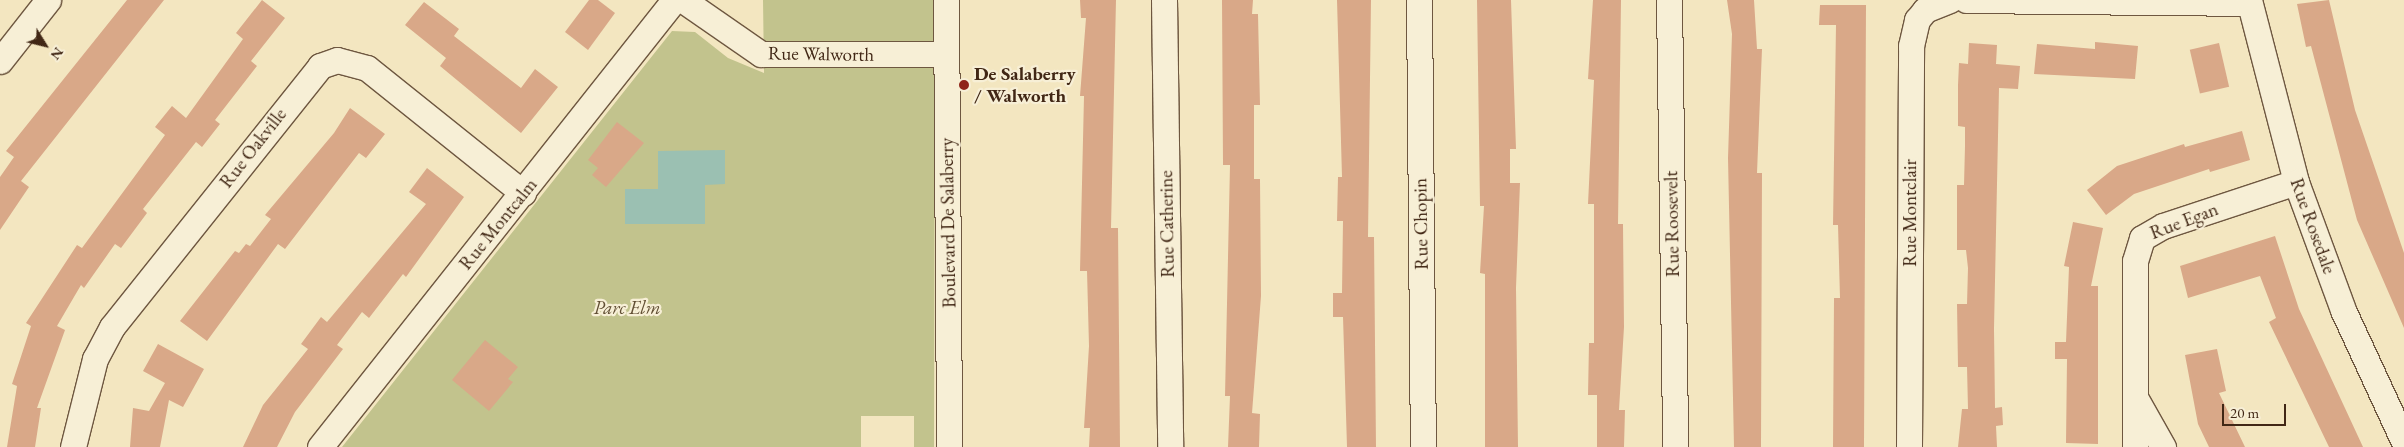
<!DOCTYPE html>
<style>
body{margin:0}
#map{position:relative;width:2404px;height:447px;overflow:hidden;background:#f3e6c0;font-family:"EB Garamond",serif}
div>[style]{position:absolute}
.green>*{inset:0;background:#c2c38d}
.water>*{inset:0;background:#9bc0b2}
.building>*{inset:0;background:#d9a888;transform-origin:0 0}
.roads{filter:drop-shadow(1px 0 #6e5740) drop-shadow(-1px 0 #6e5740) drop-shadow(0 1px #6e5740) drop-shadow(0 -1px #6e5740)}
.minor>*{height:25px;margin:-12.5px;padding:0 12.5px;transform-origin:12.5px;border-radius:12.5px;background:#f7efd6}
.dots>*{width:14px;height:14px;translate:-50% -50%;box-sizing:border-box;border:2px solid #f7efd6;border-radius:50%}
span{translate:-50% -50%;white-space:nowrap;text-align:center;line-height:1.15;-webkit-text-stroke:4.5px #f7efd6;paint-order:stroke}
.street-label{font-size:19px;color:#412715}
.poi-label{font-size:19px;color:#412715;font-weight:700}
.left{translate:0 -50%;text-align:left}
.park-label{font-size:19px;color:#614e33;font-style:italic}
.north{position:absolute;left:20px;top:20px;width:50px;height:50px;-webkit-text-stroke:4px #f7efd6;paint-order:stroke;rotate:126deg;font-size:14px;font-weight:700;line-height:20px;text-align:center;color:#412715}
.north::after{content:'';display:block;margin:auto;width:18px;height:22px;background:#412715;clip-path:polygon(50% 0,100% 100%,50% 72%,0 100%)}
.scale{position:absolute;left:2222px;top:404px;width:64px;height:22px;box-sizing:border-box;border:2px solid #412715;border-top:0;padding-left:6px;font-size:15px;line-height:18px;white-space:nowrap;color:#412715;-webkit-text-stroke:4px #f7efd6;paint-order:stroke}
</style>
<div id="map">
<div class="green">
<i style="clip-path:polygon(763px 0,935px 0,934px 447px,914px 447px,914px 416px,861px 416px,861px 447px,342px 447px,672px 31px,695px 32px,728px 58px,764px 73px)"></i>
</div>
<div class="water">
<i style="clip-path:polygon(725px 150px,725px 184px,705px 185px,705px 224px,625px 224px,625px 189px,658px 189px,658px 151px)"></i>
</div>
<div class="building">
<i style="clip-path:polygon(127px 0,164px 0,21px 181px,29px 187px,0 230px,0 177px,14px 157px,6px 151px)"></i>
<i style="clip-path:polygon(262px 0,285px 18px,251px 61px,257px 66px,215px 120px,220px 124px,202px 147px,196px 142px,143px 209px,147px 213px,121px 248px,115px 244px,84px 288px,81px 285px,57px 326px,65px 330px,37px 408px,41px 408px,35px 447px,7px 447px,17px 386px,12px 384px,31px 326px,26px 323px,77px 245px,82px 248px,165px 135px,155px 127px,172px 106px,186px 118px,243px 39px,236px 33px)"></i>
<i style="clip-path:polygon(589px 0,598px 0,615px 13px,588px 50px,565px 32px)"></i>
<i style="clip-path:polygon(1080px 0,1116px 0,1111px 228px,1118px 228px,1120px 447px,1089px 447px,1090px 428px,1084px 428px,1089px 346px,1087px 271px,1080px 271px,1084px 96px,1080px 96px,1086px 18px,1081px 18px)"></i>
<i style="clip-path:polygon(1222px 0,1253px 0,1252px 14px,1258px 14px,1260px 105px,1254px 105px,1254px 179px,1260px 179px,1261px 296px,1252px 413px,1260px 414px,1259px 447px,1228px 447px,1230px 396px,1225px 396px,1230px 165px,1223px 165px)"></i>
<i style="clip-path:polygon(1337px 0,1371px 0,1368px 237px,1374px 237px,1376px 447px,1347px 447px,1343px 317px,1333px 317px,1333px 293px,1342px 293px,1343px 221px,1337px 221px,1338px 177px,1342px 177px)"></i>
<i style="clip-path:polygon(1477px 0,1511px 0,1516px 149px,1510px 149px,1510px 183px,1520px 183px,1516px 288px,1518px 447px,1485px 447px,1485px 274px,1480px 273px,1484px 206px,1480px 206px)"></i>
<i style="clip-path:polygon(1593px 0,1621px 0,1618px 224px,1623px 224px,1624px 327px,1619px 410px,1625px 410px,1624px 447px,1597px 447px,1597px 395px,1588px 395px,1589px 343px,1594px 343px,1594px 204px,1588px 204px,1594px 80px,1588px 79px)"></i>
<i style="clip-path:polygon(1727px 0,1754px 0,1757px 49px,1762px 49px,1757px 173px,1762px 173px,1761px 447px,1734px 447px,1728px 158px,1732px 34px)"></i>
<i style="clip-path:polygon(2329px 0,2355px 110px,2404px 253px,2404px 328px,2357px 220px,2311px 46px,2306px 47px,2297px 4px)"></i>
<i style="clip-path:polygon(424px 2px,459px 29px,454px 36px,521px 88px,535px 69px,558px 87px,521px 133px,440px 66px,446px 58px,405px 25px)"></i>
<i style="clip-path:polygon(1820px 5px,1866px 5px,1864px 447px,1833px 447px,1834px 298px,1840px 298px,1838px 225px,1833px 225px,1836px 25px,1819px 25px)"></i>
<i style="clip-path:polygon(2095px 42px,2138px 46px,2135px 79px,2034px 74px,2037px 44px,2095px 49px)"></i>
<i style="clip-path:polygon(1969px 43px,1997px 45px,1996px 64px,2020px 66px,2018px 89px,1999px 88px,1994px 329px,1995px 408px,2002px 407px,2003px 425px,1996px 426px,1997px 447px,1958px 447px,1962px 409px,1968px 409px,1967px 367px,1958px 367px,1957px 304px,1967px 304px,1968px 268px,1966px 250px,1957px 250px,1957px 185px,1964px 185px,1965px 146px,1965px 127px,1958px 126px,1958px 85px,1959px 63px,1968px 64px)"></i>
<i style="left:2219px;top:43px;width:45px;height:30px;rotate:77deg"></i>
<i style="clip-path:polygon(350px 108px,385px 134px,366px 158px,359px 153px,285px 249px,278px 244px,207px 341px,180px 321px,235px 251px,239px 253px,246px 244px,250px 246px,271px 219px,265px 215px,334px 133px)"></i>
<i style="clip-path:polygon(617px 122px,644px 143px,606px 187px,592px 175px,598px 168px,588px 160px)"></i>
<i style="clip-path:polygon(2242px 131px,2250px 160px,2210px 172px,2209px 169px,2134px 194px,2106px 215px,2087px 190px,2117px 166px,2184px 144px,2185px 147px)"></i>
<i style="clip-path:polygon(427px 168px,464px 197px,406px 277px,403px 274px,369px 318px,362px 312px,337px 345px,343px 349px,295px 412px,277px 447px,243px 447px,263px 405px,308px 349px,301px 344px,321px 317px,327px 322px,426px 204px,409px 192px)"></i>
<i style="clip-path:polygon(2073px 222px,2103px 228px,2091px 286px,2098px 286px,2098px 444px,2066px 443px,2067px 359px,2055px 359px,2055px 342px,2066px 342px,2069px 267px,2064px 266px)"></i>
<i style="clip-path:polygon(2275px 236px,2299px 309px,2363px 447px,2329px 447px,2269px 322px,2276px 318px,2260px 276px,2188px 298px,2180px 266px)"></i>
<i style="clip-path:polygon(485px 340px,518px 367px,508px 379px,513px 382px,489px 411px,452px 380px)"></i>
<i style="clip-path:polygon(158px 344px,204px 369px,183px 407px,169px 400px,160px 447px,130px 447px,133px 408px,149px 411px,165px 383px,143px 371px)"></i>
<i style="clip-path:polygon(2217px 349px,2226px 391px,2219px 393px,2245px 447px,2209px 447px,2198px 424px,2185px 355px)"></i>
</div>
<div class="roads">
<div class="minor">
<i style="left:683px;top:0;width:95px;rotate:34.7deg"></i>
<i style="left:761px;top:54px;width:185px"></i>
<i style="left:946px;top:0;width:447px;rotate:89.6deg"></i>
<i style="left:1164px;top:0;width:447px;rotate:89.2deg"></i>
<i style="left:1419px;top:0;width:447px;rotate:89.5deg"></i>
<i style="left:1669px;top:0;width:447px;rotate:89.2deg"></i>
<i style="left:1966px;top:0;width:283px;rotate:0.6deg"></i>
<i style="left:2249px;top:0;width:188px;rotate:75.5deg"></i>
<i style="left:2296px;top:182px;width:136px;rotate:69.8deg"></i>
<i style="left:2343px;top:310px;width:145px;rotate:65.2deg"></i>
<i style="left:0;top:61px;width:78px;rotate:-51.8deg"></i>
<i style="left:2137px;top:401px;width:53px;rotate:60.5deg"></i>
<i style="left:73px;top:447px;width:91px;rotate:-76deg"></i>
<i style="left:95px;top:359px;width:36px;rotate:-62deg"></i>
<i style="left:112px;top:327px;width:334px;rotate:-51.4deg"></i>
<i style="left:320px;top:66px;width:18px;rotate:-19deg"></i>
<i style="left:337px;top:60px;width:31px;rotate:15deg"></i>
<i style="left:367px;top:68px;width:200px;rotate:38.7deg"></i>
<i style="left:320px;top:447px;width:570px;rotate:-51.62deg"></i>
<i style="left:1909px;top:447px;width:401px;rotate:-89.7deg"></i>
<i style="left:1911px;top:46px;width:27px;rotate:-77deg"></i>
<i style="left:1917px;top:20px;width:13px;rotate:-51deg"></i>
<i style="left:1925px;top:10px;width:27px;rotate:-22deg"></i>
<i style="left:2135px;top:447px;width:186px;rotate:-90deg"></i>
<i style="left:2135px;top:261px;width:24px;rotate:-73deg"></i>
<i style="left:2142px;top:238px;width:24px;rotate:-30deg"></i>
<i style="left:2163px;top:226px;width:140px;rotate:-18.3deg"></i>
</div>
</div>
<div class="dots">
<i style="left:964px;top:85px;background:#8f2418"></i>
</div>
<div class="street-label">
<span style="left:821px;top:54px;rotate:1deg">Rue Walworth</span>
<span style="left:253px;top:148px;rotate:-52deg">Rue Oakville</span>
<span style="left:1910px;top:213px;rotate:-90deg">Rue Montclair</span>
<span style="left:2184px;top:221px;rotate:-21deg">Rue Egan</span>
<span style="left:948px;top:223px;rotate:-91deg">Boulevard De Salaberry</span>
<span style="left:498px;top:224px;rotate:-51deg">Rue Montcalm</span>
<span style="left:1167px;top:224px;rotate:-91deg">Rue Catherine</span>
<span style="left:1421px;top:224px;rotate:-91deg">Rue Chopin</span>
<span style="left:1672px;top:224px;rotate:-91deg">Rue Roosevelt</span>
<span style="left:2313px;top:226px;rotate:70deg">Rue Rosedale</span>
</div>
<div class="poi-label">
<span class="left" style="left:974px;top:85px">De Salaberry<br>/ Walworth</span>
</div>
<div class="park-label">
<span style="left:627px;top:308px">Parc Elm</span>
</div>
<div class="north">N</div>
<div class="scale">20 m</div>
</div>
